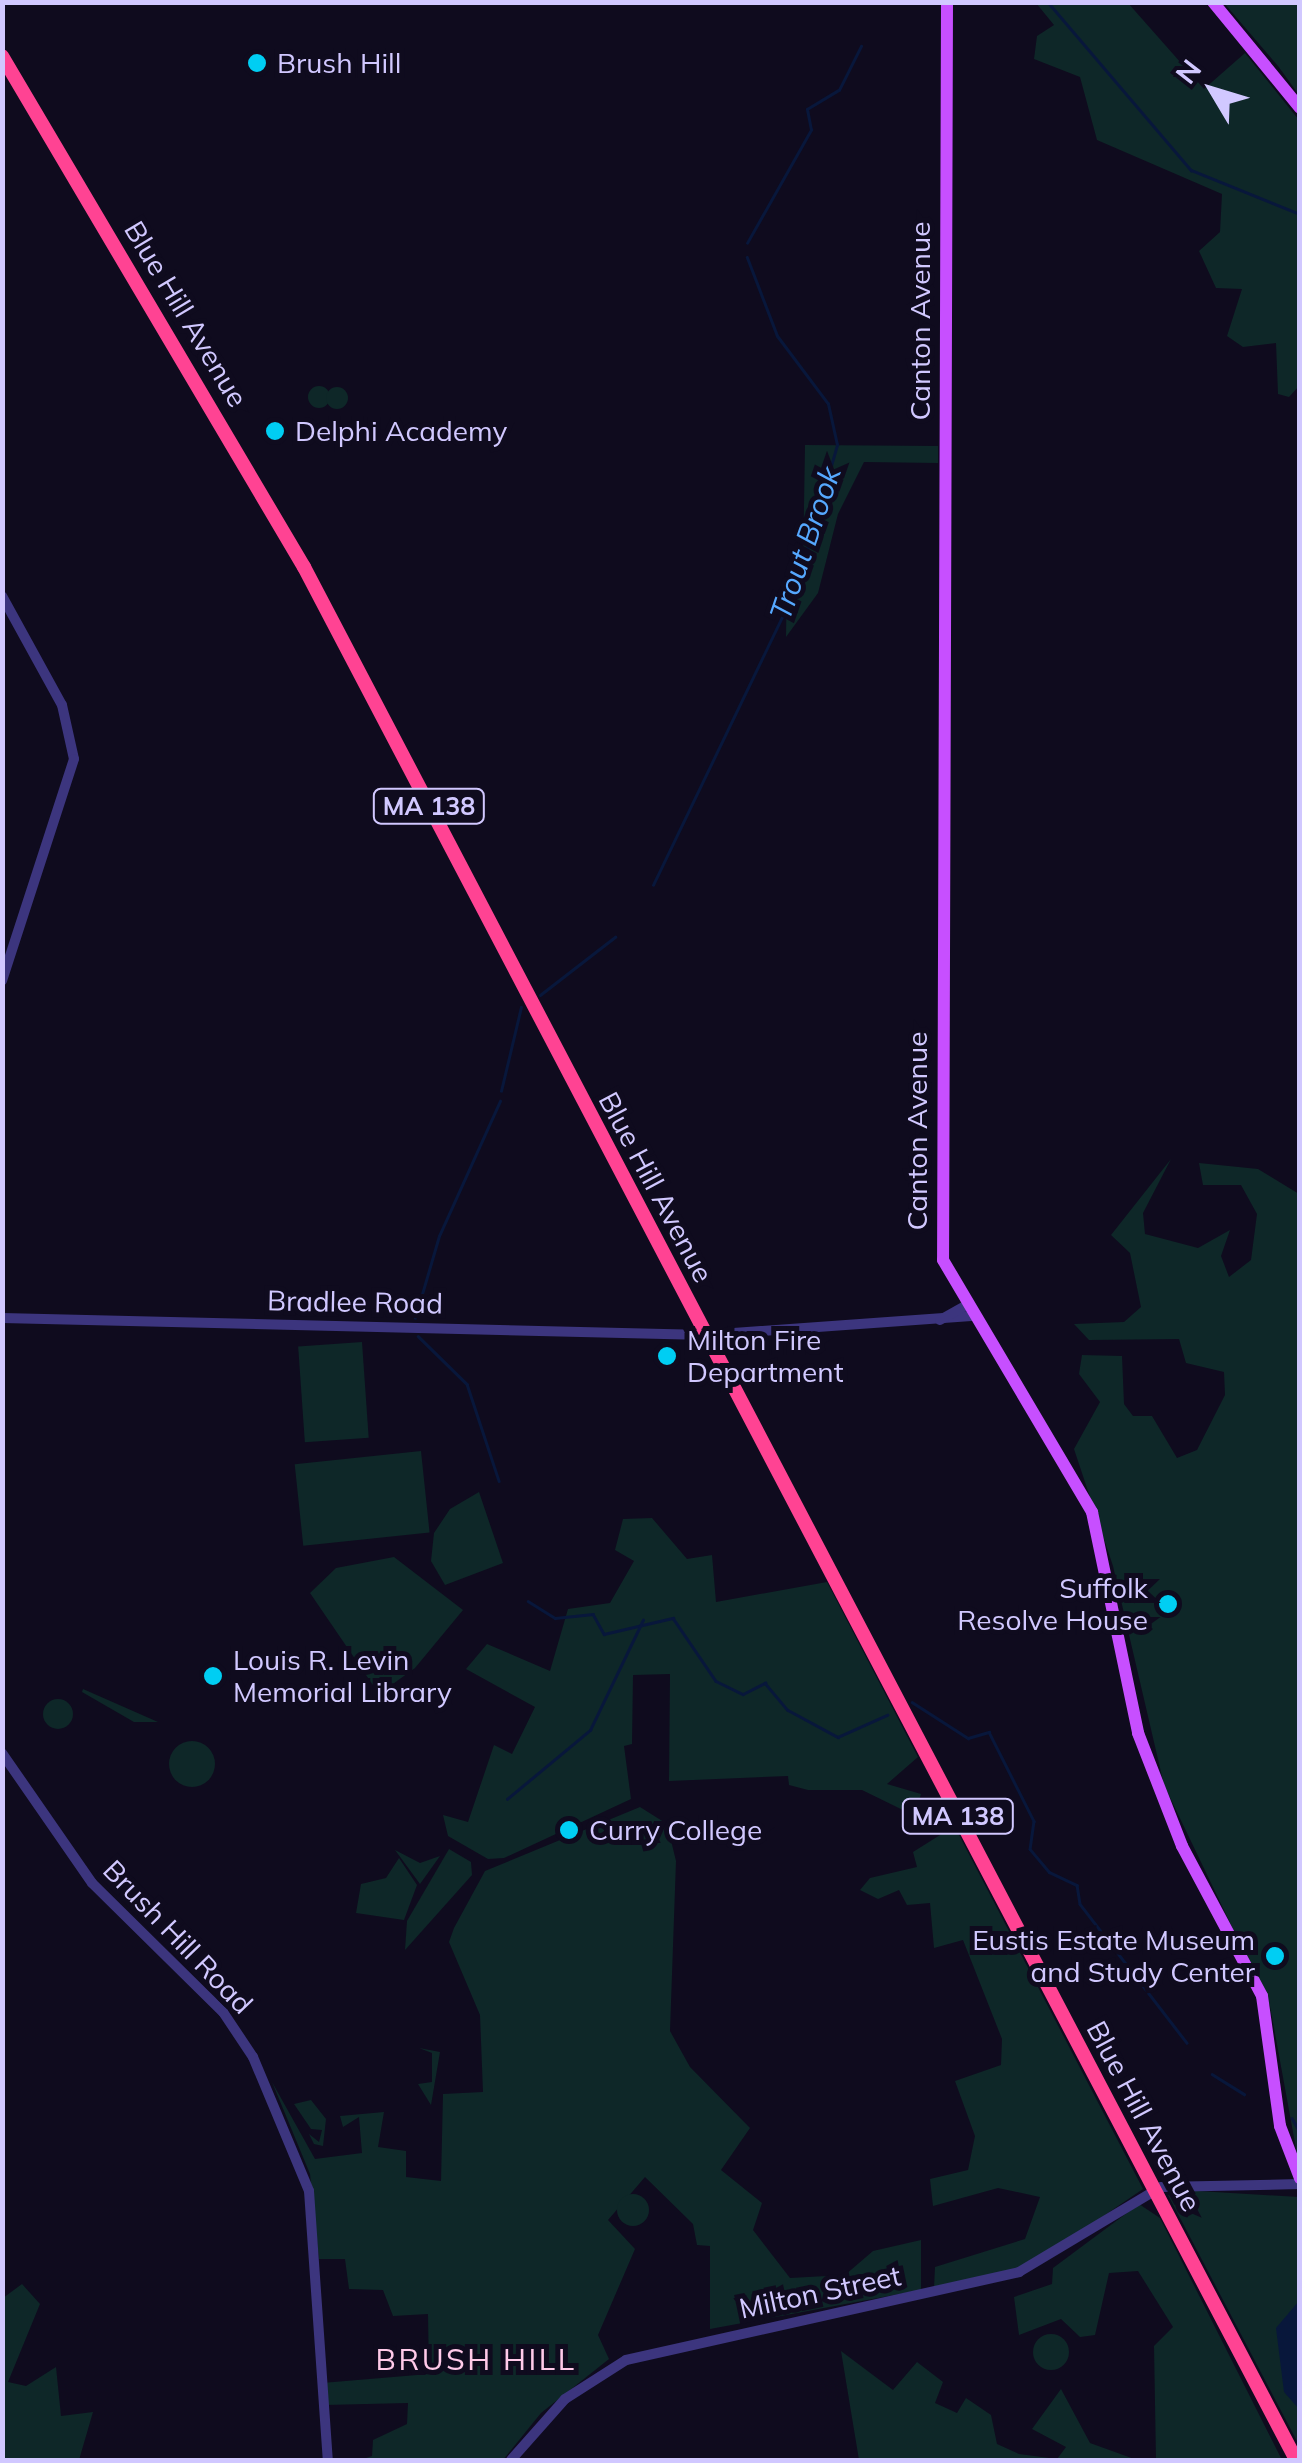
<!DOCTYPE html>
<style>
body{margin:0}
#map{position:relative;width:1302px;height:2463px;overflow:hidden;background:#0f0b1e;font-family:Mulish,sans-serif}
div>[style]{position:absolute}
.green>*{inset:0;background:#0e2728;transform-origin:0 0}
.round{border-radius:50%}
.water>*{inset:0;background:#08173b}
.stream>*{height:2.5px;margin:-1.25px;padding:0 1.25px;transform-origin:1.25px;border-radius:1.25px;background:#08173b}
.minor>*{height:10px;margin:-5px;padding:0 5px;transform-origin:5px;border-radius:5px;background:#3c357e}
.major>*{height:12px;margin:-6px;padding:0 6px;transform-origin:6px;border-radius:6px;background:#c74fff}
.highway>*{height:14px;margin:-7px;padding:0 7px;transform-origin:7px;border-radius:7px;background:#ff4393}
.dots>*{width:28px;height:28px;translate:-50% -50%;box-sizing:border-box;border:5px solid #0f0b1e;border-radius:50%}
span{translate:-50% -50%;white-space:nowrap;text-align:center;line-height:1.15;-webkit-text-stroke:10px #0f0b1e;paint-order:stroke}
.shield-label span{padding:2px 8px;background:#0f0b1e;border:2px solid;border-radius:8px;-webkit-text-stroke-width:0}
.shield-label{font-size:25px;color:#d1c8ff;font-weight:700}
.poi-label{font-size:28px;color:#d1c8ff}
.left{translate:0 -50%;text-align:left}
.right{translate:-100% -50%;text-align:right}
.street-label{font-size:28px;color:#d1c8ff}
.water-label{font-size:30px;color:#56a8ff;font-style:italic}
.neighbourhood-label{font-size:30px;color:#ffcae9;letter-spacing:2.5px}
.frame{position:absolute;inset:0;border:5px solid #d1c8ff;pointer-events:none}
.north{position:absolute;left:1162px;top:40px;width:100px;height:100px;-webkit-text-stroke:8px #0f0b1e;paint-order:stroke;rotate:308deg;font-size:28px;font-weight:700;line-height:40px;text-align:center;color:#d1c8ff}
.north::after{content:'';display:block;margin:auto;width:35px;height:45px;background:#d1c8ff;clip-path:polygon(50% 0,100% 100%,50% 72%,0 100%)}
</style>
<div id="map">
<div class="green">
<i style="clip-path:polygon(1036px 3px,1128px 3px,1204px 89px,1245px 53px,1299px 120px,1300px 385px,1289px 397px,1278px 394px,1276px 343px,1243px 347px,1227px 336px,1242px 289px,1216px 288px,1199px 251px,1220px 232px,1222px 194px,1097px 140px,1080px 77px,1034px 59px,1037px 36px,1054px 25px)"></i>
<i style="clip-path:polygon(1224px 3px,1299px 3px,1299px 95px,1278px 66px)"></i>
<i class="round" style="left:308px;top:386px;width:22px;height:22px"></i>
<i class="round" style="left:326px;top:387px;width:22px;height:22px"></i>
<i style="clip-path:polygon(805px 445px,938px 446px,938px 463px,864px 462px,838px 514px,818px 593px,786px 637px,787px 566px,803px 566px)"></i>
<i style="clip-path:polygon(1171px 1159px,1143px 1213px,1145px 1234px,1198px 1248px,1230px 1230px,1221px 1256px,1229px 1277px,1251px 1260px,1257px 1214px,1241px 1185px,1203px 1185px,1199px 1163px,1258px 1169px,1299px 1194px,1299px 2165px,1270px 2006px,1164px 1785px,1113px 1566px,1074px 1449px,1100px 1402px,1079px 1374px,1082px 1355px,1122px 1356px,1124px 1404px,1133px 1416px,1152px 1416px,1177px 1458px,1197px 1450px,1225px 1395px,1224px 1372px,1186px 1363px,1179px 1339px,1089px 1340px,1074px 1324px,1124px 1322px,1141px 1307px,1130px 1253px,1111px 1235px)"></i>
<i style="left:362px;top:1342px;width:96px;height:64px;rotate:86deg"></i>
<i style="left:421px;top:1451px;width:82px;height:127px;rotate:84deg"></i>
<i style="clip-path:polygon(479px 1492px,503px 1563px,445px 1585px,431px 1561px,434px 1533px,450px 1509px)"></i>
<i style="clip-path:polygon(652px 1518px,687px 1559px,712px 1555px,716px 1602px,827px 1582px,918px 1757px,887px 1784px,921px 1794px,918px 1804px,907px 1812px,862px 1790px,808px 1790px,789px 1785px,788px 1776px,669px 1781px,670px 1674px,633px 1675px,632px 1744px,624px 1746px,631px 1799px,504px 1858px,488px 1859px,448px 1836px,443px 1815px,468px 1822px,494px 1745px,512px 1754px,535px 1707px,466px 1669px,487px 1644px,550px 1671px,568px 1609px,610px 1603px,634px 1561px,615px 1550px,623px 1519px)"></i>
<i style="clip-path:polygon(394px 1557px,463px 1610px,415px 1668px,379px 1694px,310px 1593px,336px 1568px)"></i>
<i style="clip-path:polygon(82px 1692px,83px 1689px,158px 1722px,134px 1722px)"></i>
<i class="round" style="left:43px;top:1699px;width:30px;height:30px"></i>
<i class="round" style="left:169px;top:1741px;width:46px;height:46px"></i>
<i style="clip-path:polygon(640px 1807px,667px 1824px,676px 1861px,670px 2031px,690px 2067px,750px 2128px,721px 2170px,762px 2203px,753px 2230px,790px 2278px,845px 2275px,873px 2251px,921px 2240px,921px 2290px,710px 2329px,710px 2246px,697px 2245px,693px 2224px,645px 2177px,608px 2220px,635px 2249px,598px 2335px,609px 2359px,541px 2413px,503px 2460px,360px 2460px,372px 2456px,373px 2440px,407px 2424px,408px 2403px,325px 2405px,322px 2383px,429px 2374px,428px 2314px,393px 2316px,383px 2290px,349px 2289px,345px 2259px,319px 2259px,310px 2174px,272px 2082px,315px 2159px,362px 2153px,359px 2117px,343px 2127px,340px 2116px,384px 2112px,378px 2147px,406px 2151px,406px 2177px,441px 2181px,443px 2094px,483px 2092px,480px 2015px,449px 1942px,454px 1928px,485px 1871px)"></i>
<i style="clip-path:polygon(948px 1830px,959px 1835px,1143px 2189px,1033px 2264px,934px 2288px,935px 2267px,1025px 2239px,1040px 2197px,998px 2188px,933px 2206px,930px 2179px,968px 2170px,975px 2136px,955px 2081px,1001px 2065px,1002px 2039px,963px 1940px,934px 1948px,930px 1903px,907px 1905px,899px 1890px,878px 1899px,860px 1890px,870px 1878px,917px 1867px,913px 1852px)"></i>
<i style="clip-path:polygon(449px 1849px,471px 1862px,472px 1875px,405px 1950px,407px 1921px)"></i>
<i style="clip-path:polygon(395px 1850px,420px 1863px,440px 1856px,420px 1884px)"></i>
<i style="clip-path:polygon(399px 1858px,417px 1885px,404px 1920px,356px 1913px,361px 1884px,386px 1878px)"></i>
<i style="clip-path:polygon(419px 2048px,440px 2052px,431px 2105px,418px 2084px,432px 2082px,432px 2053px)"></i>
<i style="clip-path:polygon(311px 2100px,326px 2119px,323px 2146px,314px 2144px,309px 2134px,319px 2142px,322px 2130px,311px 2129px,294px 2104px)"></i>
<i style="clip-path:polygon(1182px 2190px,1299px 2197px,1299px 2445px,1168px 2195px)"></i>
<i class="round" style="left:617px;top:2194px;width:32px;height:32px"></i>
<i style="clip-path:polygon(1139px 2204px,1160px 2218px,1282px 2460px,1156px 2460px,1154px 2346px,1173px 2327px,1138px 2271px,1109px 2273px,1095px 2335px,1080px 2337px,1061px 2319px,1019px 2335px,1014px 2297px,1052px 2284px,1053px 2268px)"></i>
<i style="clip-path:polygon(22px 2284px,40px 2304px,8px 2382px,26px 2386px,56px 2367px,61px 2416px,93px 2412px,79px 2460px,3px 2460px,3px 2298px)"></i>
<i class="round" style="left:1033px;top:2334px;width:36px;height:36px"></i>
<i style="clip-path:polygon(841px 2351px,893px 2390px,917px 2362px,943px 2382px,935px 2403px,957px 2413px,966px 2398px,991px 2415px,997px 2444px,1019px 2454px,1057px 2459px,1066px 2447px,1032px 2429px,1061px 2389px,1090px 2443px,1137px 2460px,859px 2460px)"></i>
</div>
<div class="water">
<i style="clip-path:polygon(1299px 2301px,1299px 2409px,1284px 2392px,1276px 2328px)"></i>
</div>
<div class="stream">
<i style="left:1048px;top:2px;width:221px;rotate:49.6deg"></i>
<i style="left:1191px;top:170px;width:118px;rotate:22deg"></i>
<i style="left:747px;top:243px;width:130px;rotate:-60.5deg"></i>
<i style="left:811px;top:130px;width:21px;rotate:-101deg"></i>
<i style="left:807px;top:109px;width:37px;rotate:-31deg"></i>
<i style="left:839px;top:90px;width:49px;rotate:-63.4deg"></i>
<i style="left:653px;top:885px;width:330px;rotate:-64.3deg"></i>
<i style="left:796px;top:588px;width:149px;rotate:-74deg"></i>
<i style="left:837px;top:445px;width:42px;rotate:-102.4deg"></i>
<i style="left:828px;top:404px;width:85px;rotate:-126.9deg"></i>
<i style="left:777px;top:336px;width:84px;rotate:-111deg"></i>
<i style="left:540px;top:995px;width:95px;rotate:-37.7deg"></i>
<i style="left:501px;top:1091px;width:86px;rotate:-76.6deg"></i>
<i style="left:415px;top:1318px;width:85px;rotate:-73.7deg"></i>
<i style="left:439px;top:1236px;width:148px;rotate:-65.7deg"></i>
<i style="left:418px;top:1336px;width:69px;rotate:44.4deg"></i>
<i style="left:467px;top:1384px;width:102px;rotate:71.7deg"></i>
<i style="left:528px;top:1601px;width:32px;rotate:32deg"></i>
<i style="left:555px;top:1618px;width:38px;rotate:-6deg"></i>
<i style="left:593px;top:1614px;width:23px;rotate:61deg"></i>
<i style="left:604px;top:1634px;width:71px;rotate:-13.1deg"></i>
<i style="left:673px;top:1618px;width:76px;rotate:55.7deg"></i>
<i style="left:716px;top:1681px;width:30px;rotate:26deg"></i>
<i style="left:743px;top:1694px;width:25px;rotate:-27deg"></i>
<i style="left:765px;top:1683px;width:35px;rotate:50deg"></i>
<i style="left:788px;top:1710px;width:57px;rotate:28.4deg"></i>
<i style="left:838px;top:1737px;width:54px;rotate:-24.2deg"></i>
<i style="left:912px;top:1702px;width:67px;rotate:32.7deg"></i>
<i style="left:968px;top:1738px;width:22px;rotate:-16deg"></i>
<i style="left:989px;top:1732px;width:100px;rotate:63.2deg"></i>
<i style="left:1034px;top:1821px;width:28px;rotate:98deg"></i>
<i style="left:1030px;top:1849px;width:30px;rotate:50deg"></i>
<i style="left:1049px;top:1872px;width:31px;rotate:25deg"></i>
<i style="left:1077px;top:1885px;width:19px;rotate:81deg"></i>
<i style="left:1080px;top:1904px;width:175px;rotate:52.4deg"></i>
<i style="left:507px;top:1799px;width:108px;rotate:-39.7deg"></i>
<i style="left:590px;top:1730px;width:122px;rotate:-64.3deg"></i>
<i style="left:1212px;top:2074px;width:38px;rotate:32deg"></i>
<i style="left:1292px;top:2118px;width:16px;rotate:60deg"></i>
</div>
<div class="minor">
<i style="left:2px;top:596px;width:124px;rotate:61.2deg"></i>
<i style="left:62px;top:705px;width:55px;rotate:77.5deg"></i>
<i style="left:74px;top:759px;width:233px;rotate:108deg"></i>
<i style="left:2px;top:1318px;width:704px;rotate:1.38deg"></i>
<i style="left:706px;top:1335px;width:266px;rotate:-4.1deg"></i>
<i style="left:940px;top:1320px;width:29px;rotate:-29deg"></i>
<i style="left:2px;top:1753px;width:158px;rotate:55.3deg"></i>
<i style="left:92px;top:1883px;width:184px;rotate:44.6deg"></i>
<i style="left:223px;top:2012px;width:54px;rotate:56.3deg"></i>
<i style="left:253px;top:2057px;width:145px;rotate:67.3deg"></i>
<i style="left:309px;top:2191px;width:270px;rotate:86deg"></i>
<i style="left:511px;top:2460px;width:81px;rotate:-48.5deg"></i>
<i style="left:565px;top:2399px;width:72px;rotate:-32.6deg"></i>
<i style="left:626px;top:2360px;width:403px;rotate:-12.6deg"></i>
<i style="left:1019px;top:2272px;width:165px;rotate:-30.9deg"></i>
<i style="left:1161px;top:2187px;width:139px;rotate:-1.2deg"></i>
</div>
<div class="major">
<i style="left:947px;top:2px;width:1258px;rotate:90.18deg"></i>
<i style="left:943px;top:1260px;width:293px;rotate:59.4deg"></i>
<i style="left:1092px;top:1512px;width:226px;rotate:78.2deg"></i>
<i style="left:1138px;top:1733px;width:121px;rotate:68.7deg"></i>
<i style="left:1182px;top:1846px;width:170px;rotate:61.9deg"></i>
<i style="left:1262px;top:1996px;width:131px;rotate:82.1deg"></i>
<i style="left:1280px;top:2126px;width:56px;rotate:69deg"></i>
<i style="left:1213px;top:2px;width:137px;rotate:50.6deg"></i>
</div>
<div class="highway">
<i style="left:2px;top:56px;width:594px;rotate:59.42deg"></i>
<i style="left:304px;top:567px;width:2137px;rotate:62.34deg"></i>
</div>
<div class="dots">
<i style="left:257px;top:63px;background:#00cef3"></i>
<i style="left:275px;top:431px;background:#00cef3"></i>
<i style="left:667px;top:1356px;background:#00cef3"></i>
<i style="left:1168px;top:1604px;background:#00cef3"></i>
<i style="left:213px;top:1676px;background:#00cef3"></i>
<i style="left:569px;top:1830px;background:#00cef3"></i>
<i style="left:1275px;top:1956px;background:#00cef3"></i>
</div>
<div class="shield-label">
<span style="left:429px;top:806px">MA 138</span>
<span style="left:958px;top:1816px">MA 138</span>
</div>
<div class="poi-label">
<span class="left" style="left:277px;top:63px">Brush Hill</span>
<span class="left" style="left:295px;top:431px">Delphi Academy</span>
<span class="left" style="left:687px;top:1356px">Milton Fire<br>Department</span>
<span class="right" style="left:1148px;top:1604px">Suffolk<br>Resolve House</span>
<span class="left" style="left:233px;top:1676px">Louis R. Levin<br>Memorial Library</span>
<span class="left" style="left:589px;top:1830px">Curry College</span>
<span class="right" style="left:1255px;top:1956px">Eustis Estate Museum<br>and Study Center</span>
</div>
<div class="street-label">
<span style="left:186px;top:314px;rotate:59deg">Blue Hill Avenue</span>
<span style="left:920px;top:321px;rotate:-90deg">Canton Avenue</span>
<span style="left:917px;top:1131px;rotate:-90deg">Canton Avenue</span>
<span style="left:656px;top:1187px;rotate:62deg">Blue Hill Avenue</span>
<span style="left:355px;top:1302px;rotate:1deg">Bradlee Road</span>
<span style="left:178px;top:1937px;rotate:46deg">Brush Hill Road</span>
<span style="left:1144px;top:2116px;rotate:62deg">Blue Hill Avenue</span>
<span style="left:820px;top:2292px;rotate:-12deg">Milton Street</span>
</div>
<div class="water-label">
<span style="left:805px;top:543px;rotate:-71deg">Trout Brook</span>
</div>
<div class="neighbourhood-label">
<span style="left:476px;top:2359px">BRUSH HILL</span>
</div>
<div class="frame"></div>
<div class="north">N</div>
</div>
